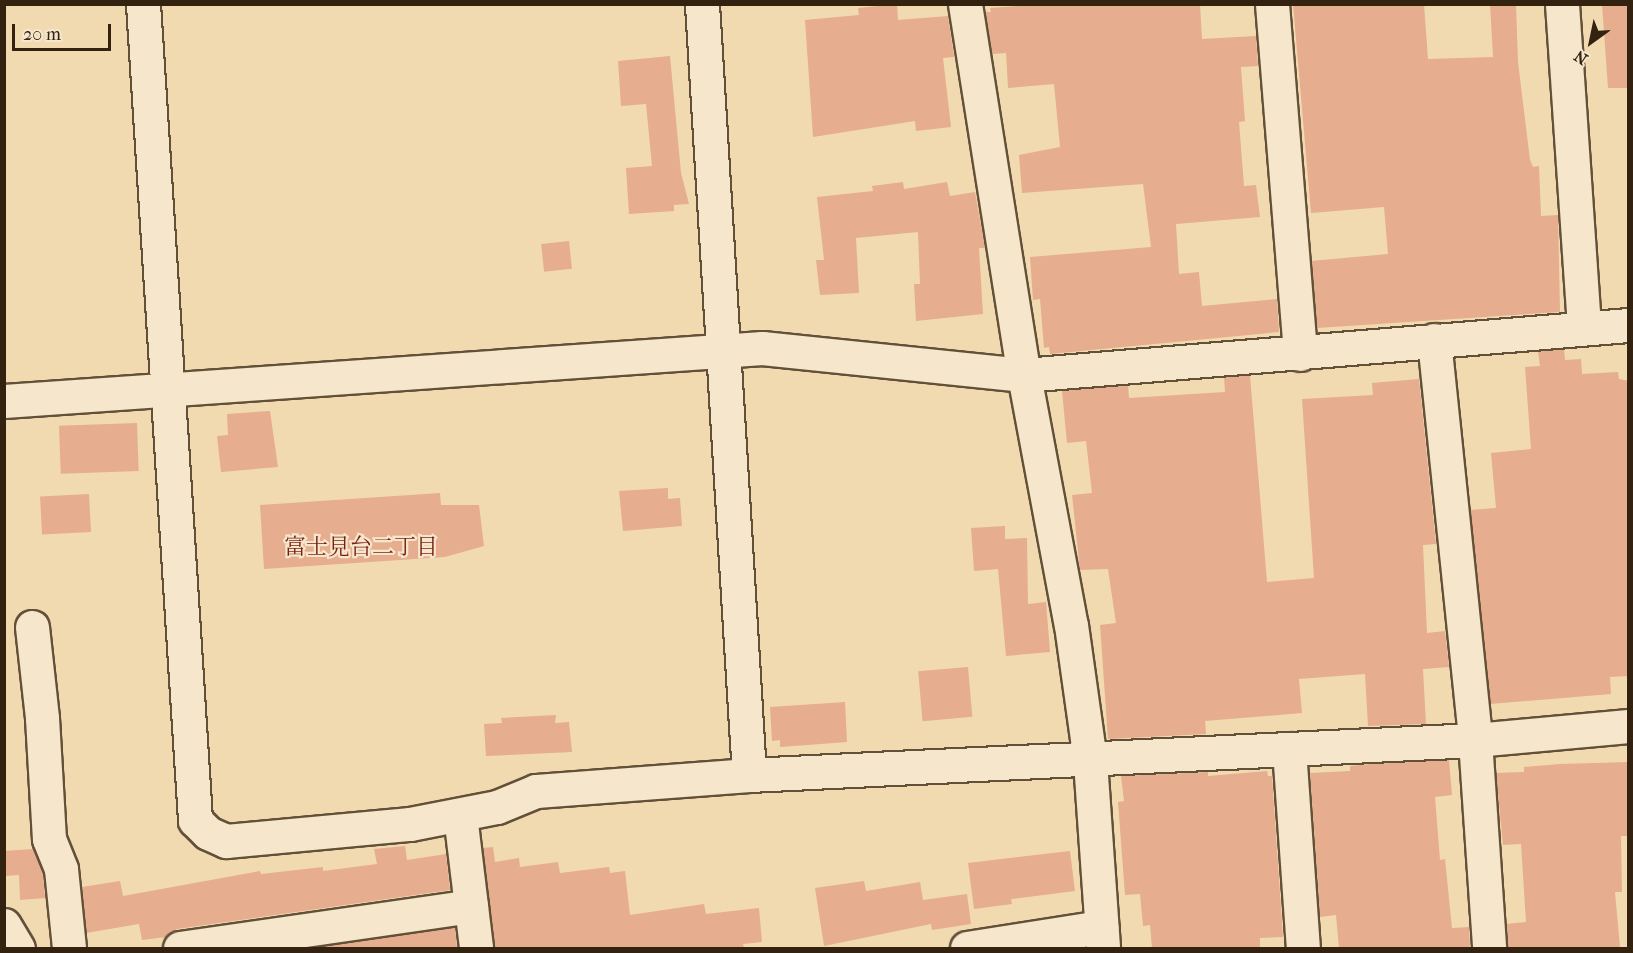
<!DOCTYPE html>
<meta charset="utf-8">
<style>
body{margin:0}
#map{position:relative;width:1633px;height:953px;overflow:hidden;background:#f1dab0;font-family:"IM FELL French Canon","Noto Serif JP",serif}
div>[style]{position:absolute}
.building>*{inset:0;background:#e6ad8f;transform-origin:0 0}
.roads{filter:drop-shadow(2px 0 #635039) drop-shadow(-2px 0 #635039) drop-shadow(0 2px #635039) drop-shadow(0 -2px #635039)}
.minor>*{height:33px;margin:-16.5px;padding:0 16.5px;transform-origin:16.5px;border-radius:16.5px;background:#f6e7cc}
span{translate:-50% -50%;white-space:nowrap;text-align:center;line-height:1.15;-webkit-text-stroke:4.5px #f6e7cc;paint-order:stroke}
.neighbourhood-label{font-size:22px;color:#7a1f14}
.frame{position:absolute;inset:0;border:6px solid #342211;pointer-events:none}
.north{position:absolute;left:1561px;top:12px;width:60px;height:60px;-webkit-text-stroke:4px #f6e7cc;paint-order:stroke;rotate:213deg;font-size:16px;font-weight:700;line-height:24px;text-align:center;color:#342211}
.north::after{content:'';display:block;margin:auto;width:21px;height:27px;background:#342211;clip-path:polygon(50% 0,100% 100%,50% 72%,0 100%)}
.scale{position:absolute;left:12px;top:24px;width:99px;height:27px;box-sizing:border-box;border:3px solid #342211;border-top:0;padding-left:8px;font-size:18px;line-height:21px;white-space:nowrap;color:#342211;-webkit-text-stroke:4px #f6e7cc;paint-order:stroke}
</style>
<div id="map">
<div class="building">
<i style="clip-path:polygon(897px 4px,898px 20px,948px 16px,954px 57px,943px 58px,951px 127px,916px 131px,915px 121px,813px 137px,805px 20px,859px 15px,858px 8px)"></i>
<i style="clip-path:polygon(1043px 4px,1200px 4px,1202px 39px,1256px 36px,1258px 66px,1241px 67px,1245px 121px,1239px 122px,1244px 186px,1256px 185px,1260px 217px,1176px 224px,1179px 274px,1199px 272px,1202px 306px,1277px 299px,1279px 332px,1050px 354px,1049px 347px,1044px 348px,1040px 299px,1033px 300px,1030px 257px,1151px 247px,1143px 184px,1022px 193px,1019px 155px,1060px 147px,1054px 84px,1008px 88px,1006px 53px,992px 54px,985px 12px,991px 12px,990px 8px)"></i>
<i style="clip-path:polygon(1293px 4px,1424px 4px,1428px 59px,1493px 57px,1490px 4px,1516px 4px,1518px 62px,1530px 160px,1533px 167px,1539px 166px,1541px 216px,1558px 215px,1560px 312px,1317px 328px,1311px 261px,1388px 254px,1384px 207px,1311px 213px)"></i>
<i style="clip-path:polygon(1602px 4px,1629px 4px,1629px 88px,1608px 88px)"></i>
<i style="clip-path:polygon(670px 56px,681px 173px,689px 204px,674px 205px,674px 211px,629px 214px,626px 168px,652px 166px,646px 104px,621px 106px,618px 61px)"></i>
<i style="clip-path:polygon(903px 182px,904px 189px,947px 182px,950px 196px,975px 192px,985px 248px,979px 248px,983px 314px,916px 321px,914px 284px,920px 284px,918px 232px,856px 238px,859px 293px,820px 295px,816px 260px,824px 260px,817px 197px,873px 191px,872px 186px)"></i>
<i style="left:569px;top:241px;width:28px;height:28px;rotate:84deg"></i>
<i style="clip-path:polygon(1564px 349px,1565px 360px,1581px 359px,1582px 374px,1618px 372px,1619px 379px,1629px 381px,1629px 676px,1610px 677px,1611px 694px,1490px 704px,1470px 510px,1496px 508px,1491px 453px,1531px 449px,1525px 367px,1540px 366px,1538px 351px)"></i>
<i style="clip-path:polygon(1250px 375px,1267px 582px,1314px 578px,1302px 399px,1373px 395px,1372px 383px,1419px 379px,1436px 544px,1423px 545px,1427px 633px,1445px 631px,1449px 667px,1423px 669px,1426px 724px,1368px 726px,1365px 674px,1299px 679px,1302px 713px,1205px 721px,1206px 734px,1108px 739px,1100px 625px,1116px 623px,1108px 569px,1080px 570px,1072px 495px,1092px 493px,1086px 441px,1067px 443px,1062px 391px,1128px 385px,1129px 398px,1225px 392px,1224px 377px)"></i>
<i style="clip-path:polygon(270px 411px,278px 467px,221px 472px,217px 436px,228px 435px,227px 414px)"></i>
<i style="left:137px;top:423px;width:48px;height:78px;rotate:88deg"></i>
<i style="clip-path:polygon(668px 488px,668px 499px,680px 498px,682px 526px,623px 531px,619px 491px)"></i>
<i style="clip-path:polygon(440px 493px,441px 505px,479px 505px,484px 546px,445px 557px,264px 569px,260px 505px)"></i>
<i style="left:89px;top:494px;width:38px;height:49px;rotate:87deg"></i>
<i style="clip-path:polygon(1005px 526px,1005px 539px,1027px 538px,1028px 604px,1046px 602px,1050px 652px,1006px 656px,998px 569px,974px 571px,971px 528px)"></i>
<i style="left:968px;top:667px;width:50px;height:50px;rotate:85deg"></i>
<i style="clip-path:polygon(845px 702px,847px 742px,780px 747px,780px 740px,772px 741px,770px 707px)"></i>
<i style="clip-path:polygon(556px 715px,555px 723px,569px 722px,572px 752px,486px 756px,484px 724px,502px 723px,501px 718px)"></i>
<i style="clip-path:polygon(1449px 760px,1452px 795px,1435px 797px,1440px 860px,1445px 859px,1452px 928px,1469px 927px,1470px 948px,1339px 948px,1336px 915px,1320px 917px,1310px 773px,1350px 771px,1350px 766px,1371px 764px)"></i>
<i style="clip-path:polygon(1629px 762px,1629px 836px,1621px 836px,1622px 892px,1615px 892px,1620px 947px,1507px 948px,1506px 924px,1526px 922px,1521px 844px,1503px 845px,1496px 773px,1524px 772px,1524px 767px,1560px 764px)"></i>
<i style="clip-path:polygon(1267px 771px,1268px 776px,1272px 776px,1283px 937px,1260px 938px,1260px 948px,1152px 948px,1150px 925px,1143px 926px,1140px 894px,1125px 895px,1118px 802px,1124px 801px,1121px 776px,1208px 772px,1208px 776px)"></i>
<i style="clip-path:polygon(405px 846px,407px 860px,446px 854px,450px 890px,177px 929px,166px 937px,142px 940px,139px 924px,86px 933px,82px 887px,120px 881px,123px 896px,260px 871px,261px 874px,323px 867px,323px 871px,377px 864px,374px 849px)"></i>
<i style="clip-path:polygon(493px 847px,495px 862px,519px 858px,520px 867px,558px 862px,560px 873px,609px 867px,610px 873px,625px 871px,630px 915px,704px 904px,706px 914px,759px 908px,762px 942px,743px 944px,744px 948px,494px 948px,483px 848px)"></i>
<i style="clip-path:polygon(33px 849px,43px 874px,45px 898px,20px 900px,19px 875px,4px 876px,4px 851px)"></i>
<i style="clip-path:polygon(1070px 851px,1075px 891px,1011px 899px,1012px 904px,974px 909px,968px 863px)"></i>
<i style="clip-path:polygon(864px 881px,866px 891px,920px 882px,923px 900px,967px 894px,971px 924px,932px 930px,931px 924px,824px 946px,815px 888px)"></i>
<i style="clip-path:polygon(455px 927px,457px 948px,309px 948px)"></i>
</div>
<div class="roads">
<div class="minor">
<i style="left:143px;top:4px;width:818px;rotate:86.35deg"></i>
<i style="left:195px;top:820px;width:18px;rotate:45deg"></i>
<i style="left:208px;top:833px;width:20px;rotate:24deg"></i>
<i style="left:226px;top:841px;width:185px;rotate:-5.3deg"></i>
<i style="left:410px;top:824px;width:89px;rotate:-11.1deg"></i>
<i style="left:497px;top:807px;width:42px;rotate:-22.3deg"></i>
<i style="left:536px;top:791px;width:214px;rotate:-4.3deg"></i>
<i style="left:749px;top:775px;width:727px;rotate:-2.76deg"></i>
<i style="left:1475px;top:740px;width:154px;rotate:-5.2deg"></i>
<i style="left:702px;top:4px;width:772px;rotate:86.51deg"></i>
<i style="left:965px;top:4px;width:376px;rotate:81deg"></i>
<i style="left:1024px;top:375px;width:254px;rotate:79.4deg"></i>
<i style="left:1071px;top:625px;width:137px;rotate:82deg"></i>
<i style="left:1090px;top:761px;width:187px;rotate:86deg"></i>
<i style="left:1272px;top:4px;width:351px;rotate:85.4deg"></i>
<i style="left:1562px;top:4px;width:324px;rotate:86.1deg"></i>
<i style="left:1434px;top:340px;width:402px;rotate:84.1deg"></i>
<i style="left:1475px;top:740px;width:208px;rotate:86.1deg"></i>
<i style="left:4px;top:401px;width:760px;rotate:-4deg"></i>
<i style="left:762px;top:348px;width:263px;rotate:5.9deg"></i>
<i style="left:1024px;top:375px;width:606px;rotate:-4.73deg"></i>
<i style="left:32px;top:627px;width:92px;rotate:83.7deg"></i>
<i style="left:42px;top:718px;width:121px;rotate:86.7deg"></i>
<i style="left:49px;top:839px;width:32px;rotate:68deg"></i>
<i style="left:61px;top:869px;width:79px;rotate:84.2deg"></i>
<i style="left:1289px;top:749px;width:199px;rotate:86deg"></i>
<i style="left:460px;top:815px;width:134px;rotate:83.1deg"></i>
<i style="left:4px;top:925px;width:27px;rotate:59deg"></i>
<i style="left:180px;top:948px;width:294px;rotate:-8.2deg"></i>
<i style="left:967px;top:948px;width:136px;rotate:-8.9deg"></i>
</div>
</div>
<div class="neighbourhood-label">
<span style="left:361px;top:548px">富士見台二丁目</span>
</div>
<div class="frame"></div>
<div class="north">N</div>
<div class="scale">20 m</div>
</div>
